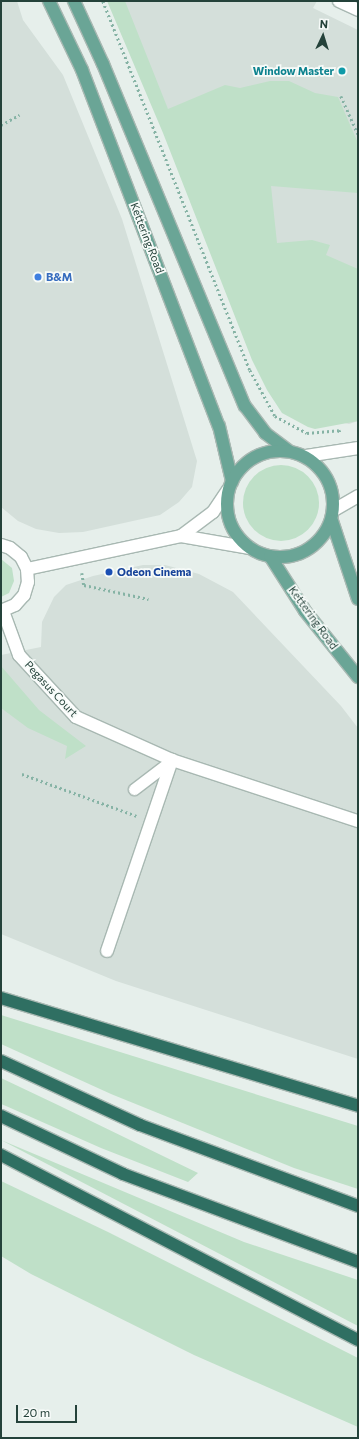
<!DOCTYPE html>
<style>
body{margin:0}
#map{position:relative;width:359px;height:1439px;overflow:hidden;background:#e6efeb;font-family:Commissioner,sans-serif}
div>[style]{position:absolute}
.built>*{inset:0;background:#d4dfda}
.green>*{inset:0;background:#bfe0c8}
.round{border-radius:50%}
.path>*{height:2.5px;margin-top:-1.25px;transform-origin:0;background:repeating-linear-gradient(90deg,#86b3a5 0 2px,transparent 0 5px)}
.roads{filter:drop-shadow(1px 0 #a8b8b2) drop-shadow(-1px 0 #a8b8b2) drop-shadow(0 1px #a8b8b2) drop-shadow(0 -1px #a8b8b2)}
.lane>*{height:11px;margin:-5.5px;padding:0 5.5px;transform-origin:5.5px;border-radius:5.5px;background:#fff}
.street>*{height:12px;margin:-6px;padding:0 6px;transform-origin:6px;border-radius:6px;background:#fff}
.secondary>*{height:12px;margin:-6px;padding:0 6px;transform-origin:6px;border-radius:6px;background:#fff}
.primary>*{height:12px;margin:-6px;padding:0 6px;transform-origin:6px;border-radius:6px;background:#6aa596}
.primary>.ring{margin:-6px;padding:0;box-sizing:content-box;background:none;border:12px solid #6aa596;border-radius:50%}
.highway>*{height:12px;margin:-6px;padding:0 6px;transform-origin:6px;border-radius:6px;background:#2f6f62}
.dots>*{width:11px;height:11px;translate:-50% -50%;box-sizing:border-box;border:2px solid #f7fbf9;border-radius:50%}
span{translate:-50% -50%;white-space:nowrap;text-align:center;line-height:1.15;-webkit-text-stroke:3.5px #f7fbf9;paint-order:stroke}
.culture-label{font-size:11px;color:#0d838f;font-weight:700}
.right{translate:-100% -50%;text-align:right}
.street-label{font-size:11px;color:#24423a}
.shop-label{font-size:11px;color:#366cbe;font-weight:700}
.left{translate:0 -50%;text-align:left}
.transit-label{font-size:11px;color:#164399;font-weight:700}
.frame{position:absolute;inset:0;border:2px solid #24423a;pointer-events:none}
.north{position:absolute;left:303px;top:16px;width:40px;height:40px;-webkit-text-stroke:3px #f7fbf9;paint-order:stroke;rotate:4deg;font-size:11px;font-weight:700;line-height:16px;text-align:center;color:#24423a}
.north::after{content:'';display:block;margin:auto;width:14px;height:18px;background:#24423a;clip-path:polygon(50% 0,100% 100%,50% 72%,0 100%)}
.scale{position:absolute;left:16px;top:1405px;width:61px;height:18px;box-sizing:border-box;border:2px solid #24423a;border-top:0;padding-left:5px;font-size:12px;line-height:14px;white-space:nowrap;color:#24423a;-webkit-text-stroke:3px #f7fbf9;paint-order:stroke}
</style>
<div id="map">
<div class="built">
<i style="clip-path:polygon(1px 1px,17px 1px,23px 20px,63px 75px,122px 219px,197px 461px,192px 487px,179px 502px,160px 515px,83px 532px,59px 533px,36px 529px,18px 521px,1px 507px)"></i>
<i style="clip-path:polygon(120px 1px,317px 1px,313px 8px,358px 30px,358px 421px,349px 424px,301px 413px)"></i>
<i style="clip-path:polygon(143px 565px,165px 565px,199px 574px,233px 592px,341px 706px,358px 728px,358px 1059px,116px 981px,1px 934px,1px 655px,41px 647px,42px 622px,54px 597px,66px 585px,93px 576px)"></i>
</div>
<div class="green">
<i style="clip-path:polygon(107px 1px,125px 1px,168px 109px,225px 85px,240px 88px,270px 81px,289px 81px,315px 93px,338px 97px,358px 143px,358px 193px,271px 186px,277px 243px,312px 240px,330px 245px,326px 255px,358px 269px,358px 421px,315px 429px,308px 427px,282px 413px,267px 390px,252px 360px,163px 133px)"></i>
<i class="round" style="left:243px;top:465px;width:76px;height:76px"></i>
<i style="clip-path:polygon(1px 559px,12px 568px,14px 581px,9px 593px,1px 597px)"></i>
<i style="clip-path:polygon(1px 666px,39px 710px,86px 746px,65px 759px,67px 746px,28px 728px,1px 708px)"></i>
<i style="clip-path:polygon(1px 1015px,358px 1126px,358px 1189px,294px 1168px,111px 1094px,1px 1044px)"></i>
<i style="clip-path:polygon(1px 1078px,60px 1106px,198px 1173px,188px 1182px,101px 1148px,6px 1106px,1px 1104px)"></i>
<i style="clip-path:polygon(1px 1140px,244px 1242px,358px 1280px,358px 1326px)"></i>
<i style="clip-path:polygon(1px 1181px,108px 1232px,358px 1358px,358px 1427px,194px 1355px,31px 1274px,1px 1256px)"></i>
</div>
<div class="path">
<i style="left:103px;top:1px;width:397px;rotate:68.3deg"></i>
<i style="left:250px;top:370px;width:52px;rotate:61.5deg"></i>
<i style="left:275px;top:416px;width:36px;rotate:28deg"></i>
<i style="left:307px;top:433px;width:32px;rotate:-5deg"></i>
<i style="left:339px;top:430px;width:4px;rotate:63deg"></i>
<i style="left:341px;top:96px;width:42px;rotate:65.9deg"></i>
<i style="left:1px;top:125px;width:21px;rotate:-29deg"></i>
<i style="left:82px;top:573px;width:12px;rotate:81deg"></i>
<i style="left:84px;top:585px;width:66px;rotate:12.3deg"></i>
<i style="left:22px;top:774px;width:122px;rotate:20.1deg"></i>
</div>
<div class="roads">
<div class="lane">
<i style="left:134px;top:789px;width:48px;rotate:-37.3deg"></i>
</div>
<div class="street">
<i style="left:339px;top:1px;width:21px;rotate:25deg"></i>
<i style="left:181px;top:536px;width:40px;rotate:-37deg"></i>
<i style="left:213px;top:512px;width:27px;rotate:-56deg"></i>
<i style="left:1px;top:545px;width:9px;rotate:18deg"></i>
<i style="left:10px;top:548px;width:14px;rotate:39deg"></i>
<i style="left:21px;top:557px;width:13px;rotate:63deg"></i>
<i style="left:27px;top:569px;width:13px;rotate:86deg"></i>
<i style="left:28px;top:582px;width:14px;rotate:107deg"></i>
<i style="left:24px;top:595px;width:13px;rotate:132deg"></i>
<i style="left:15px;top:605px;width:15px;rotate:157deg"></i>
<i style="left:27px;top:569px;width:157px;rotate:-12.1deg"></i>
<i style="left:181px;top:536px;width:70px;rotate:9.9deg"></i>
<i style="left:3px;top:611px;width:47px;rotate:70deg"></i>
<i style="left:19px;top:655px;width:84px;rotate:47.4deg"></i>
<i style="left:76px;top:717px;width:105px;rotate:24.1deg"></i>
<i style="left:172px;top:760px;width:196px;rotate:18.2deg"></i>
<i style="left:107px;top:951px;width:202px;rotate:-71.2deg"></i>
</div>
<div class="secondary">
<i style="left:306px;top:456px;width:53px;rotate:-8.7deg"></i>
<i style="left:334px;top:510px;width:28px;rotate:-30deg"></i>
</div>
<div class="primary">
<i style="left:49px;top:1px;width:76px;rotate:64.4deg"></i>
<i style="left:82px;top:70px;width:381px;rotate:69deg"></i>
<i style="left:219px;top:426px;width:57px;rotate:76.7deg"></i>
<i style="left:74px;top:1px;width:69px;rotate:65.3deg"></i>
<i style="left:103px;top:64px;width:370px;rotate:67.5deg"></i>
<i style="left:245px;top:406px;width:34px;rotate:53deg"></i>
<i style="left:265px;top:433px;width:30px;rotate:37deg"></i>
<i class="ring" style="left:227px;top:451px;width:94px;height:94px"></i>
<i style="left:332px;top:521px;width:82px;rotate:71.6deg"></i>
<i style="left:270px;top:556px;width:65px;rotate:57.5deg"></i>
<i style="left:305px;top:611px;width:85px;rotate:51.2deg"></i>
</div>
<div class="highway">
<i style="left:1px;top:998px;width:373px;rotate:16.8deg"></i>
<i style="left:1px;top:1061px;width:153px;rotate:24.7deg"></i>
<i style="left:140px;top:1125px;width:233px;rotate:20.4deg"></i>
<i style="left:1px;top:1116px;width:135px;rotate:25.4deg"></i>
<i style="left:123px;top:1174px;width:251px;rotate:20.5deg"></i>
<i style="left:1px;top:1155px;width:402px;rotate:27.4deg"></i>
</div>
</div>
<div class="dots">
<i style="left:342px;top:71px;background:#0f9aa8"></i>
<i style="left:38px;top:277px;background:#3f7fe0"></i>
<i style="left:109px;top:572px;background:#1a4fb4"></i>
</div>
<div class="culture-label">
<span class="right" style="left:334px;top:71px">Window Master</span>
</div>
<div class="street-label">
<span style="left:147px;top:238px;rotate:69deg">Kettering Road</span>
<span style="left:313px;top:618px;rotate:54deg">Kettering Road</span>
<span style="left:51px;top:689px;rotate:47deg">Pegasus Court</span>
</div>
<div class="shop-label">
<span class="left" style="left:46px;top:277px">B&amp;M</span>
</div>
<div class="transit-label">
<span class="left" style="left:117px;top:572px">Odeon Cinema</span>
</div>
<div class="frame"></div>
<div class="north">N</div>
<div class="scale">20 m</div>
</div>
